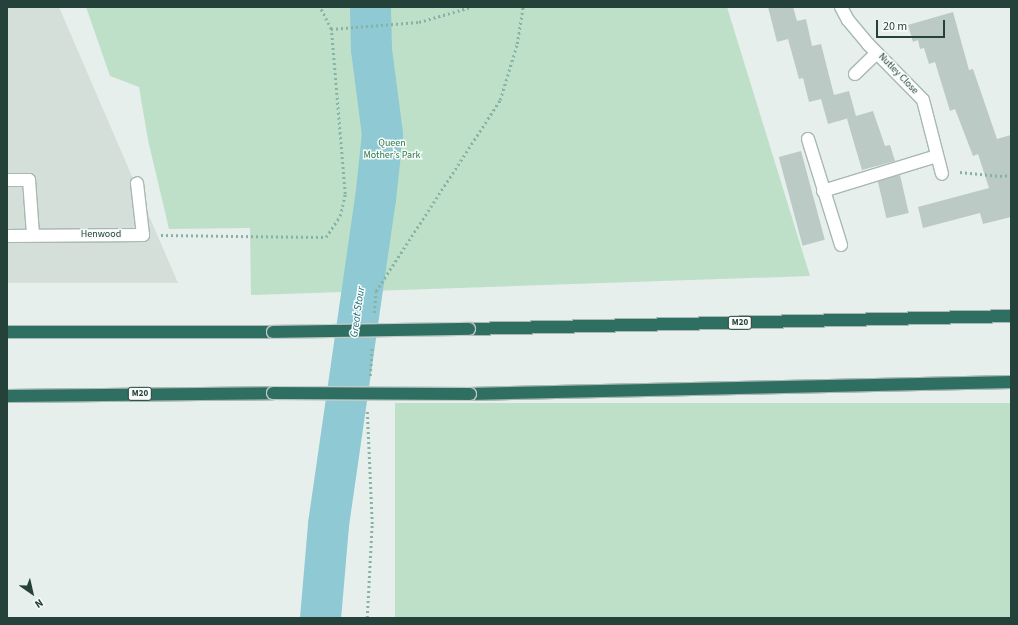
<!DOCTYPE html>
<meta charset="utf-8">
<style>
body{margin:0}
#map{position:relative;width:1018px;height:625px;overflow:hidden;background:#e6efeb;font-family:"Source Sans 3",sans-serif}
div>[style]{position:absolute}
.built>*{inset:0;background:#d4dfda}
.green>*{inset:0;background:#bfe0c8;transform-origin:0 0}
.river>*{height:41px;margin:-20.5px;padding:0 20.5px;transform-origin:20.5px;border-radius:20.5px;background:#8ec9d4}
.building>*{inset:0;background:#bbcac4;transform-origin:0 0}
.path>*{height:2.5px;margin-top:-1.25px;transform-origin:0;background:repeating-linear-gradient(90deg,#86b3a5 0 2px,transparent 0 5px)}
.roads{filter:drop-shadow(1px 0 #a8b8b2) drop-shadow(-1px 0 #a8b8b2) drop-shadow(0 1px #a8b8b2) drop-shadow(0 -1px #a8b8b2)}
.lane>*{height:12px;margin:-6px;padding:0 6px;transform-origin:6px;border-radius:6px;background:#fff}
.street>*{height:12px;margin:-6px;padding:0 6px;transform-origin:6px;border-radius:6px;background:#fff}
.highway>*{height:12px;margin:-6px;padding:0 6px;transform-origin:6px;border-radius:6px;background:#2f6f62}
.bridges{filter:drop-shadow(1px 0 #c2cac8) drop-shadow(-1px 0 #c2cac8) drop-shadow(0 1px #c2cac8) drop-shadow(0 -1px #c2cac8)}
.highway-bridge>*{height:12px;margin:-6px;padding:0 6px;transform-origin:6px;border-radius:6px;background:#2f6f62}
span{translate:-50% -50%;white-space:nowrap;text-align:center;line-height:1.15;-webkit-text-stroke:3px #f7fbf9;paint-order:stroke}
.shield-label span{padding:1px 3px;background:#f7fbf9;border:1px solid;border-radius:3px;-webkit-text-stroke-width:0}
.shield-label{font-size:9px;color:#24423a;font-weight:700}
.street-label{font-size:10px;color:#24423a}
.park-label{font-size:10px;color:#2d7a4b}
.water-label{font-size:11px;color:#1c6f80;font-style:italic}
.frame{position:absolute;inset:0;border:8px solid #24423a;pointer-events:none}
.north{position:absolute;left:12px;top:573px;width:40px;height:40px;-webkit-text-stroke:3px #f7fbf9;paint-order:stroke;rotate:146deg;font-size:11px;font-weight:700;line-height:16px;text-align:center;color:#24423a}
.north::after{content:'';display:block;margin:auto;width:14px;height:18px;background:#24423a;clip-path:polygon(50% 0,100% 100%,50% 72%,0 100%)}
.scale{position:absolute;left:876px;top:20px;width:69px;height:18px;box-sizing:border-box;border:2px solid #24423a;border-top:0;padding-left:5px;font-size:12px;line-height:14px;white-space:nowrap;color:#24423a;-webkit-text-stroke:3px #f7fbf9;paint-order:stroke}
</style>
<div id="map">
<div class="built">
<i style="clip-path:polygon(7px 7px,59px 7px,178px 283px,7px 283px)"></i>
</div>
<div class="green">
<i style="clip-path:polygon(86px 7px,727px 7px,810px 276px,251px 295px,250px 228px,169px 229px,148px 140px,139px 87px,110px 76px)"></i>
<i style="left:1011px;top:403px;width:215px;height:616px;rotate:90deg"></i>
</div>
<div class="river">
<i style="left:320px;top:618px;width:94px;rotate:-85.1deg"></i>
<i style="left:328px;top:524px;width:328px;rotate:-81.8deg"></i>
<i style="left:375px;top:199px;width:65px;rotate:-83.9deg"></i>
<i style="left:382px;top:134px;width:86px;rotate:-97.4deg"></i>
<i style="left:371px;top:49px;width:42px;rotate:-91.4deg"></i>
</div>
<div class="building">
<i style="clip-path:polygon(768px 7px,793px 7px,797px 21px,806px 19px,812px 46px,821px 44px,834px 95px,849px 91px,856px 116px,873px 111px,885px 146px,890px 145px,895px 161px,862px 170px,847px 119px,849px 118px,828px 124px,821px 99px,809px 102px,803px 78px,799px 79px,788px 39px,777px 42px)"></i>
<i style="clip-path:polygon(953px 12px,969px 70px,973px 69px,997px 139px,1011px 135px,1011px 217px,983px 224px,980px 213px,923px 228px,918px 207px,989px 188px,978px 154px,973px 156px,955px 109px,950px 111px,935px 62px,929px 64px,924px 48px,920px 49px,918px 40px,913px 42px,908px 25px)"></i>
<i style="left:801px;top:151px;width:92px;height:23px;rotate:75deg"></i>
<i style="left:900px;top:175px;width:39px;height:23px;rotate:77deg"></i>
</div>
<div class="path">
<i style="left:331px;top:29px;width:88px;rotate:-4.5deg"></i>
<i style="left:419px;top:22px;width:54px;rotate:-16.1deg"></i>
<i style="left:960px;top:172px;width:40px;rotate:5.7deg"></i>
<i style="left:1000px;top:176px;width:11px;rotate:-5deg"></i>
<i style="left:161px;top:235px;width:165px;rotate:0.7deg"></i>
<i style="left:326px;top:237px;width:25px;rotate:-56deg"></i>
<i style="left:340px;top:216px;width:23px;rotate:-77deg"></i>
<i style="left:345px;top:194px;width:166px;rotate:-94.8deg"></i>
<i style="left:331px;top:29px;width:25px;rotate:-117deg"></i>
<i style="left:374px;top:313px;width:22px;rotate:-85deg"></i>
<i style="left:376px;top:291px;width:228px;rotate:-57deg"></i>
<i style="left:500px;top:100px;width:59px;rotate:-73.1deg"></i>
<i style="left:517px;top:44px;width:37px;rotate:-81deg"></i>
<i style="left:370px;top:376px;width:28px;rotate:-86deg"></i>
<i style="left:367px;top:618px;width:94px;rotate:-87deg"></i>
<i style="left:372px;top:524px;width:113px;rotate:-92.5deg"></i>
</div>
<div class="roads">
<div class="lane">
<i style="left:808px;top:139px;width:111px;rotate:72.7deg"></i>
<i style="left:7px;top:180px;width:22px"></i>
<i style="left:29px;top:180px;width:55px;rotate:85.8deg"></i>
<i style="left:823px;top:191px;width:119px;rotate:-17.1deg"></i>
</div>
<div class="street">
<i style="left:841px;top:7px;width:15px;rotate:62deg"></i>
<i style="left:848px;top:20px;width:31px;rotate:50deg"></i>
<i style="left:868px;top:44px;width:78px;rotate:45.5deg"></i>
<i style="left:923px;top:100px;width:76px;rotate:75.6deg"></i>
<i style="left:855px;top:74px;width:30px;rotate:-44deg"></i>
<i style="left:7px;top:236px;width:136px;rotate:-0.4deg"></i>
<i style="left:143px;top:235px;width:52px;rotate:-96.6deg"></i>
</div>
<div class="highway">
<i style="left:469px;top:329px;width:542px;rotate:-1.37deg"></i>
<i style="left:7px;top:332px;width:266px"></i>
<i style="left:470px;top:394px;width:541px;rotate:-1.27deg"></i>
<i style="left:7px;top:396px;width:266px;rotate:-0.6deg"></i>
</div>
</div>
<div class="bridges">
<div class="highway-bridge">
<i style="left:273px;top:332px;width:196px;rotate:-0.9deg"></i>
<i style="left:273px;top:393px;width:197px;rotate:0.3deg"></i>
</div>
</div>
<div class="shield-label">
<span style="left:740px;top:323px">M20</span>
<span style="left:140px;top:394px">M20</span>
</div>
<div class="street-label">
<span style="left:898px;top:74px;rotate:46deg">Nutley Close</span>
<span style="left:101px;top:235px">Henwood</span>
</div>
<div class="park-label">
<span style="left:392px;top:149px">Queen<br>Mother’s Park</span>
</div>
<div class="water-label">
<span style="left:358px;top:312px;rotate:-82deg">Great Stour</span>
</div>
<div class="frame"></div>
<div class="north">N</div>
<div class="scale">20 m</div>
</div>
